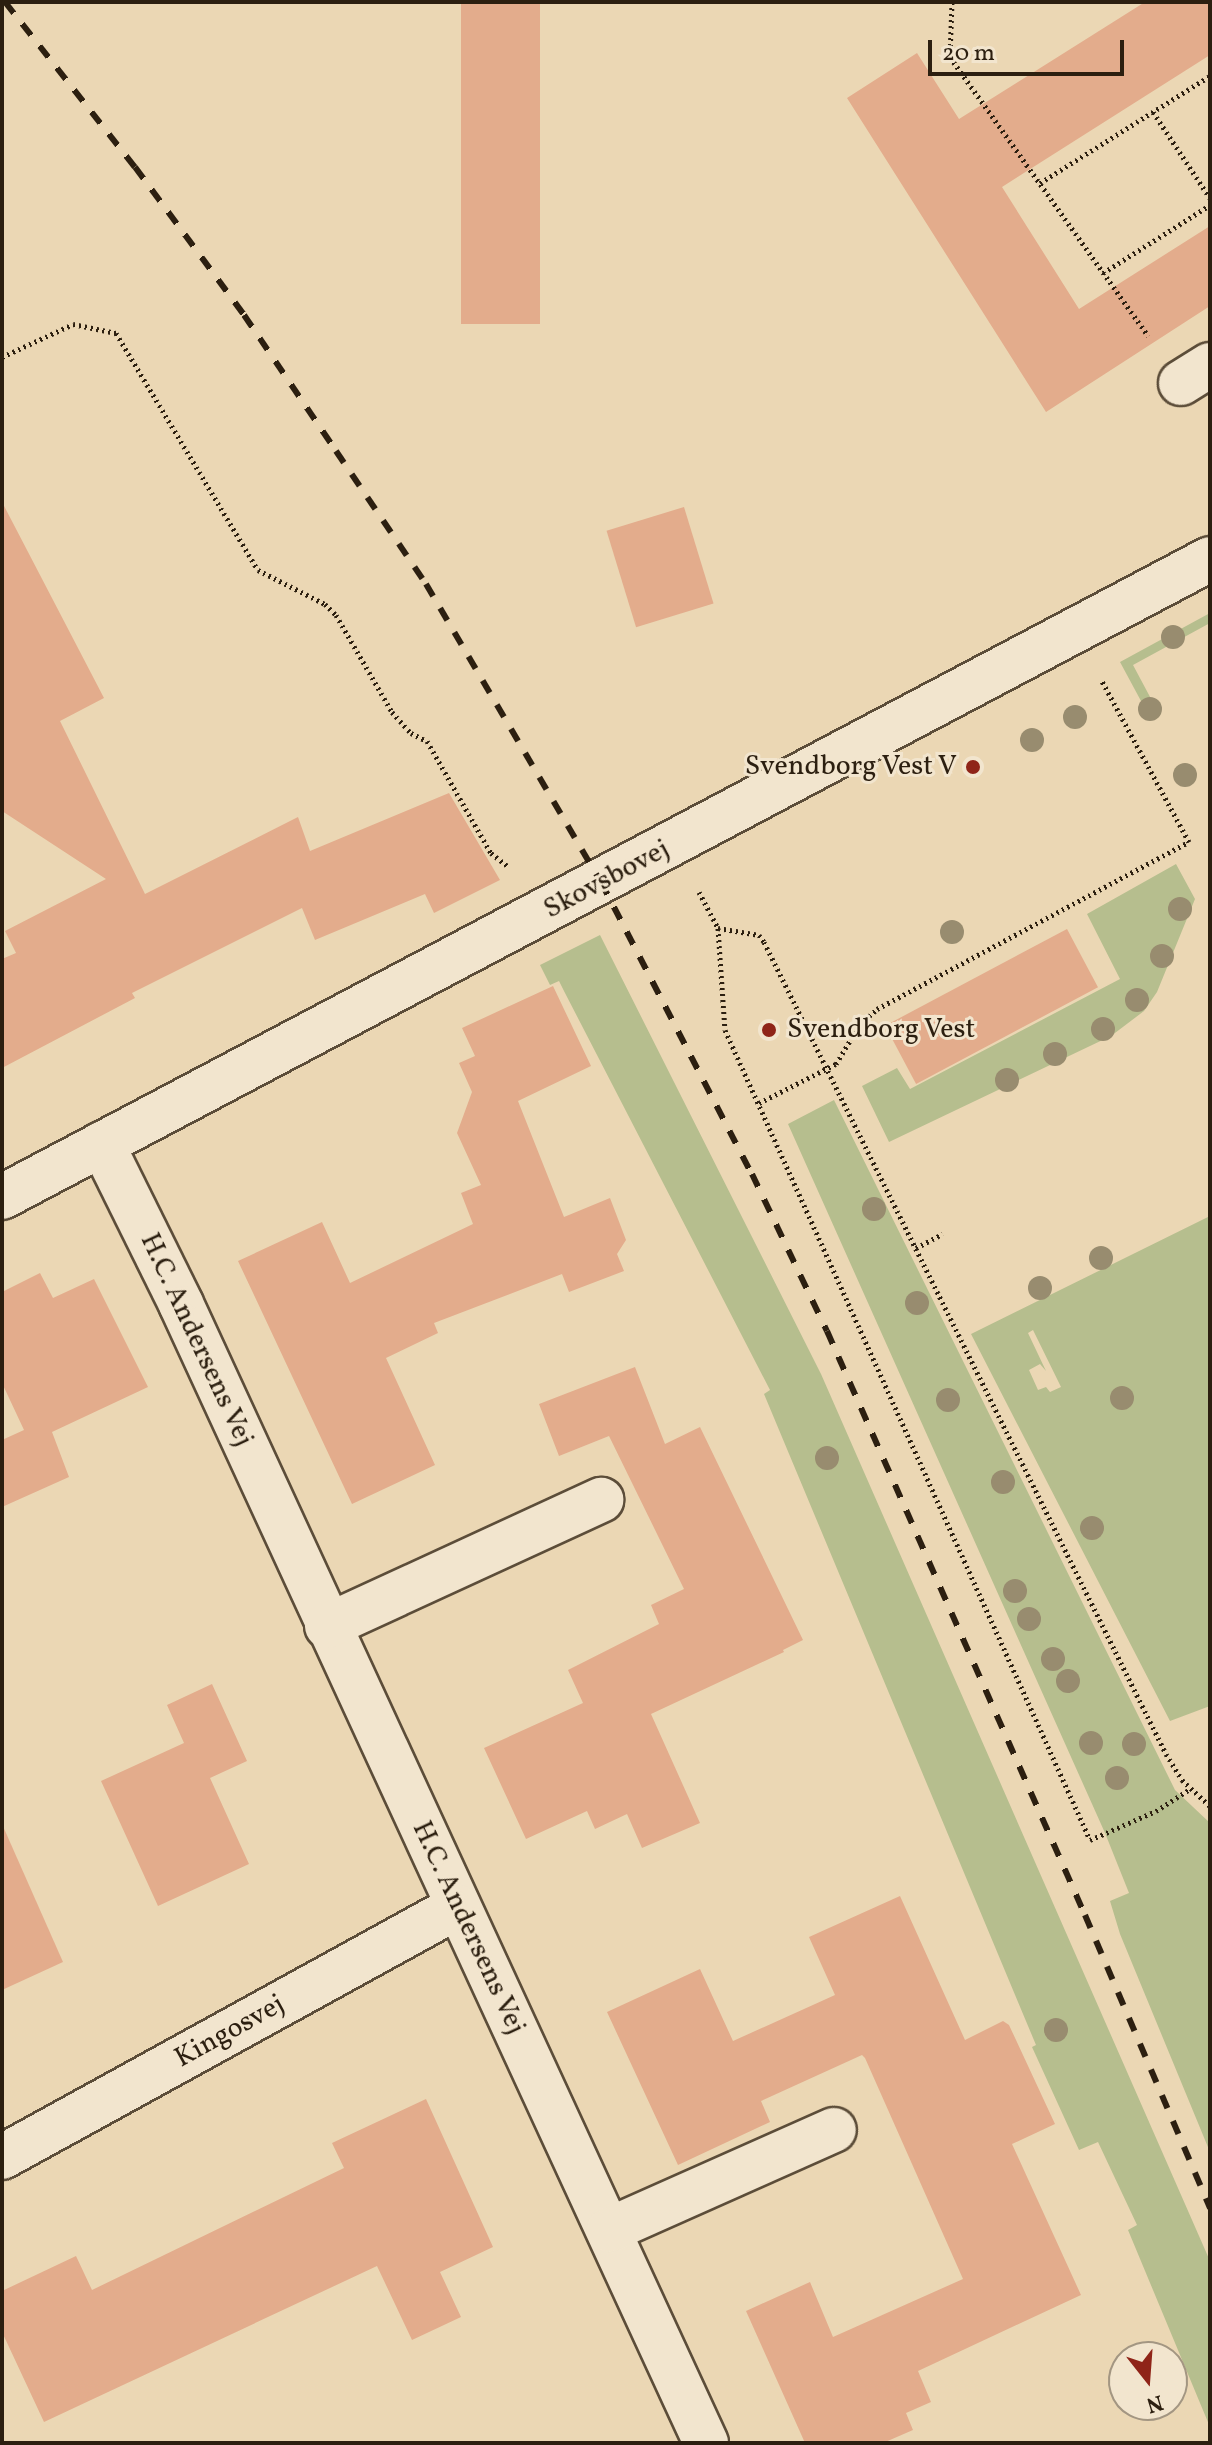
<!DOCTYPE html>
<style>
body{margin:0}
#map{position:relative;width:1212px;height:2445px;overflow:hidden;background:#ebd7b4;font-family:Vollkorn,serif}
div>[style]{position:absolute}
.green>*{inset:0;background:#b6be8e}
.building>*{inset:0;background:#e3ac8c;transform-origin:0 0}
.path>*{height:5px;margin-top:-2.5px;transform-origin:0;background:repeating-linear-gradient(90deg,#2c1f10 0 2px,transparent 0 6px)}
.roads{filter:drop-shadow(2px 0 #5c4d39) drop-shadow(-2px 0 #5c4d39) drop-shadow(0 2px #5c4d39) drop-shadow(0 -2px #5c4d39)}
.minor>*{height:44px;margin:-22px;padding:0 22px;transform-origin:22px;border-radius:22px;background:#f2e5ce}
.rail>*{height:6px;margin-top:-3px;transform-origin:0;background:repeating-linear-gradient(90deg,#2c1f10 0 14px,transparent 0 28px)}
.trees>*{width:24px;height:24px;margin:-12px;border-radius:50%;background:#988c6f}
.dots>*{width:22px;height:22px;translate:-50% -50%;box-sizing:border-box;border:4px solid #f2e5ce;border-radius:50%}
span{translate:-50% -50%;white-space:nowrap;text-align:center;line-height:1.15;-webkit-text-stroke:6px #f2e5ce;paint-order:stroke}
.poi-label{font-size:28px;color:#2c1f10}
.right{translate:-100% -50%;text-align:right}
.left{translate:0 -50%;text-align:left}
.street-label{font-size:28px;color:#2c1f10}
.frame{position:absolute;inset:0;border:4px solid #2c1f10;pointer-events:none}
.north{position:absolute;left:1108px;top:2341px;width:80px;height:80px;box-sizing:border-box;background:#f2e5ce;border:2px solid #a39682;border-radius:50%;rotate:163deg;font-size:22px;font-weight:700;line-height:32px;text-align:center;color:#2c1f10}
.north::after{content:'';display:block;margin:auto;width:28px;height:36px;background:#8f2418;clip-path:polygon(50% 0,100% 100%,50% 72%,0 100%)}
.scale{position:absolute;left:928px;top:40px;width:196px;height:36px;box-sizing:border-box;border:4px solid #2c1f10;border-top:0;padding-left:10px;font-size:24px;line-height:28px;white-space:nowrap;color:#2c1f10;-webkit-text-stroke:6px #f2e5ce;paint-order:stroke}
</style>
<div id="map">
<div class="green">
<i style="clip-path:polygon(1210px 613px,1210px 623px,1133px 665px,1157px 710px,1148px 714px,1120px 662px)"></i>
<i style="clip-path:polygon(1176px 864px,1195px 899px,1157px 992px,1144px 1011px,1111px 1036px,889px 1142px,862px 1086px,897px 1068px,910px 1089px,1120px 979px,1087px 914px)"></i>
<i style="clip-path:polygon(600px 935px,821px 1374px,1210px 2261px,1210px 2427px,1128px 2230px,1137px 2225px,1098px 2142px,1079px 2150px,1032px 2047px,1036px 2045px,764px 1394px,770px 1390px,565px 993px,559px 981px,550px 985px,540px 965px)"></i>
<i style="clip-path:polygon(834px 1100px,1175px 1790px,1210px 1823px,1210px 2152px,1120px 1934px,1110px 1901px,1129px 1893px,1105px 1833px,788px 1124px)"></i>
<i style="clip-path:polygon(evenodd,1210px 1216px,1210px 1706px,1170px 1721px,971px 1334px,1210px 1216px,1033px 1330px,1061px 1387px,1050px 1392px,1046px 1387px,1038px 1390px,1029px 1370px,1040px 1364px,1046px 1371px,1028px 1333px,1033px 1330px)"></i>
</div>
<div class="building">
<i style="left:461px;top:2px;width:79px;height:322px"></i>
<i style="clip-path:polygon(1145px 2px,1210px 2px,1210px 55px,1002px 187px,1079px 309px,1210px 226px,1210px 306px,1046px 412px,847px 98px,917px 53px,959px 119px)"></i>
<i style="clip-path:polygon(2px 502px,104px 698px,60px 721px,145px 894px,298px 817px,310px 851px,449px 793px,500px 880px,434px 913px,425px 894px,315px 940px,302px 908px,132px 993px,135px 998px,2px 1068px,2px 959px,16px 953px,5px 931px,106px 879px,2px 811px)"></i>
<i style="left:684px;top:507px;width:101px;height:81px;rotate:73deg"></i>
<i style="left:1067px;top:929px;width:66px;height:206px;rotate:62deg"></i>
<i style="clip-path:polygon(553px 986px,591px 1066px,518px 1101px,564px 1217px,610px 1198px,626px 1240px,617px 1254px,624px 1271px,569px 1292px,562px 1274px,434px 1323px,438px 1333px,386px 1358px,435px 1465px,352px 1504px,238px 1261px,322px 1222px,350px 1283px,473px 1224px,461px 1193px,481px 1185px,457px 1133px,472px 1092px,459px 1063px,475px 1056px,462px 1028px)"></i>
<i style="clip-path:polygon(40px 1273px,53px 1298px,94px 1279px,148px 1387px,52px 1432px,69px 1477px,2px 1507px,2px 1440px,24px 1430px,2px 1383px,2px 1292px)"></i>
<i style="clip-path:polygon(635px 1367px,665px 1444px,700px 1427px,803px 1640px,783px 1650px,784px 1652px,651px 1714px,700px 1823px,642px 1848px,627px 1814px,595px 1829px,587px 1811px,526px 1839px,484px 1748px,583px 1703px,568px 1670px,659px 1624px,651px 1605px,684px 1589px,609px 1436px,559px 1456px,539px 1404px)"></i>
<i style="clip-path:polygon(212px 1684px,247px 1761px,210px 1778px,249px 1864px,158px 1906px,101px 1781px,184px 1743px,167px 1705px)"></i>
<i style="clip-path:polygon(2px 1824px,63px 1962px,2px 1990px)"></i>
<i style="clip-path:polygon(900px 1896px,965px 2040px,1003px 2021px,1009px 2025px,1055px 2124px,1012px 2144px,1081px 2295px,918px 2371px,931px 2402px,906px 2413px,913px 2430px,883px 2443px,805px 2443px,746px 2311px,810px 2282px,833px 2337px,963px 2279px,865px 2058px,862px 2055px,761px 2101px,770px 2122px,678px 2165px,607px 2012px,700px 1969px,733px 2041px,835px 1995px,809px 1937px)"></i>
<i style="clip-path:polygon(426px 2099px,493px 2247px,440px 2272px,461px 2317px,412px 2340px,377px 2266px,44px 2422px,2px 2332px,2px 2291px,76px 2256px,92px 2290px,344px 2168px,332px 2143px)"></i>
</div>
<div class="path">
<i style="left:952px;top:2px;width:55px;rotate:92.1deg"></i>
<i style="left:950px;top:57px;width:342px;rotate:54.6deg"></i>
<i style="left:1153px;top:112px;width:103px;rotate:56.5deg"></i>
<i style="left:1040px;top:183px;width:201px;rotate:-32.2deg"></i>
<i style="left:1103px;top:273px;width:127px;rotate:-32.4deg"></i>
<i style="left:2px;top:357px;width:78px;rotate:-24.9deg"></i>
<i style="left:73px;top:324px;width:44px;rotate:11.8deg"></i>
<i style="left:116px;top:333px;width:276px;rotate:59.1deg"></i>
<i style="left:258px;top:570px;width:75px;rotate:26.9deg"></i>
<i style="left:325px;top:604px;width:16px;rotate:45deg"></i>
<i style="left:336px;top:615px;width:112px;rotate:60deg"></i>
<i style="left:392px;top:712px;width:28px;rotate:48deg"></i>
<i style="left:411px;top:733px;width:18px;rotate:27deg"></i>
<i style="left:427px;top:741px;width:129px;rotate:60.3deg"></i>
<i style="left:491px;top:853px;width:23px;rotate:38deg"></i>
<i style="left:699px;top:892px;width:41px;rotate:62.2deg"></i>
<i style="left:718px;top:928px;width:102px;rotate:86.1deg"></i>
<i style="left:725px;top:1030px;width:888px;rotate:65.74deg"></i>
<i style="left:1090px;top:1840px;width:72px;rotate:-23.7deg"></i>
<i style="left:1156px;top:1811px;width:40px;rotate:-32.9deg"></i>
<i style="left:718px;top:928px;width:42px;rotate:9.7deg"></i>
<i style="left:759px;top:935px;width:9px;rotate:54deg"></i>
<i style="left:764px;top:942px;width:906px;rotate:63.66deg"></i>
<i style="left:1166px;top:1754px;width:31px;rotate:58deg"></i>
<i style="left:1182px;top:1780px;width:38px;rotate:43deg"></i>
<i style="left:759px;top:1103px;width:86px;rotate:-26.9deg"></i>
<i style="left:836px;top:1064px;width:47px;rotate:-59deg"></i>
<i style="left:860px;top:1024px;width:23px;rotate:-41deg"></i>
<i style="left:877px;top:1009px;width:354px;rotate:-28.2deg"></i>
<i style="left:1189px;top:842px;width:185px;rotate:-118.4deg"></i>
<i style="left:916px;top:1248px;width:30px;rotate:-28deg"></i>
</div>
<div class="roads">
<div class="minor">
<i style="left:1181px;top:383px;width:34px;rotate:-32deg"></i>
<i style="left:102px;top:1144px;width:178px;rotate:63.7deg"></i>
<i style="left:181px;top:1304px;width:1254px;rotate:65.25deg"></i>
<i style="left:2px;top:1197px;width:1366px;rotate:-27.84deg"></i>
<i style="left:327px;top:1626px;width:302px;rotate:-24.7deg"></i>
<i style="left:2px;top:2157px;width:519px;rotate:-28.79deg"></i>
<i style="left:609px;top:2230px;width:246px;rotate:-24deg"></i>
</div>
</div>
<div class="rail">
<i style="left:5px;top:2px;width:210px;rotate:51.8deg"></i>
<i style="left:135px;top:167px;width:184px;rotate:53.6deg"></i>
<i style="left:244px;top:315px;width:164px;rotate:55.9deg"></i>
<i style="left:336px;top:451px;width:161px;rotate:55.9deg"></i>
<i style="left:426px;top:584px;width:346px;rotate:59.6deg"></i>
<i style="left:601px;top:882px;width:329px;rotate:62.7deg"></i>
<i style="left:752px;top:1174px;width:174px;rotate:64.5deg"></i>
<i style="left:827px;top:1331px;width:638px;rotate:66.17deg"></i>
<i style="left:1085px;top:1915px;width:319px;rotate:66.9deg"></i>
</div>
<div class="trees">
<i style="left:1173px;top:637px"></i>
<i style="left:1150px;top:709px"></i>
<i style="left:1075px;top:717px"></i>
<i style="left:1032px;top:740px"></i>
<i style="left:1185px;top:775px"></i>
<i style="left:1180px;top:909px"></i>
<i style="left:952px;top:932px"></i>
<i style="left:1162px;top:956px"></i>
<i style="left:1137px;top:1000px"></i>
<i style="left:1103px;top:1029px"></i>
<i style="left:1055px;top:1054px"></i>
<i style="left:1007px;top:1080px"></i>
<i style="left:874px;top:1209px"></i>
<i style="left:1101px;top:1258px"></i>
<i style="left:1040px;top:1288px"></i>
<i style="left:917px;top:1303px"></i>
<i style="left:1122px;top:1398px"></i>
<i style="left:948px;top:1400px"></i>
<i style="left:827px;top:1458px"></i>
<i style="left:1003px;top:1482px"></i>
<i style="left:1092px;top:1528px"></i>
<i style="left:1015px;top:1591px"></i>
<i style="left:1029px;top:1619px"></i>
<i style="left:1053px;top:1659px"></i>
<i style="left:1068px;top:1681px"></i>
<i style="left:1091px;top:1743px"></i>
<i style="left:1134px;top:1744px"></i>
<i style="left:1117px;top:1778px"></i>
<i style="left:1056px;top:2030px"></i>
</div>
<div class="dots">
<i style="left:973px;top:767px;background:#8f2418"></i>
<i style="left:769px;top:1030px;background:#8f2418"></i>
</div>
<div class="poi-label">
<span class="right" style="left:957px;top:767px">Svendborg Vest V</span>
<span class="left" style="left:787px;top:1030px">Svendborg Vest</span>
</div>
<div class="street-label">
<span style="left:607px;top:880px;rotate:-28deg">Skovsbovej</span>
<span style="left:196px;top:1340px;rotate:65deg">H.C. Andersens Vej</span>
<span style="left:468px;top:1928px;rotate:65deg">H.C. Andersens Vej</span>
<span style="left:230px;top:2032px;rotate:-29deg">Kingosvej</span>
</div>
<div class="frame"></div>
<div class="north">N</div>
<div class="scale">20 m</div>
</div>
